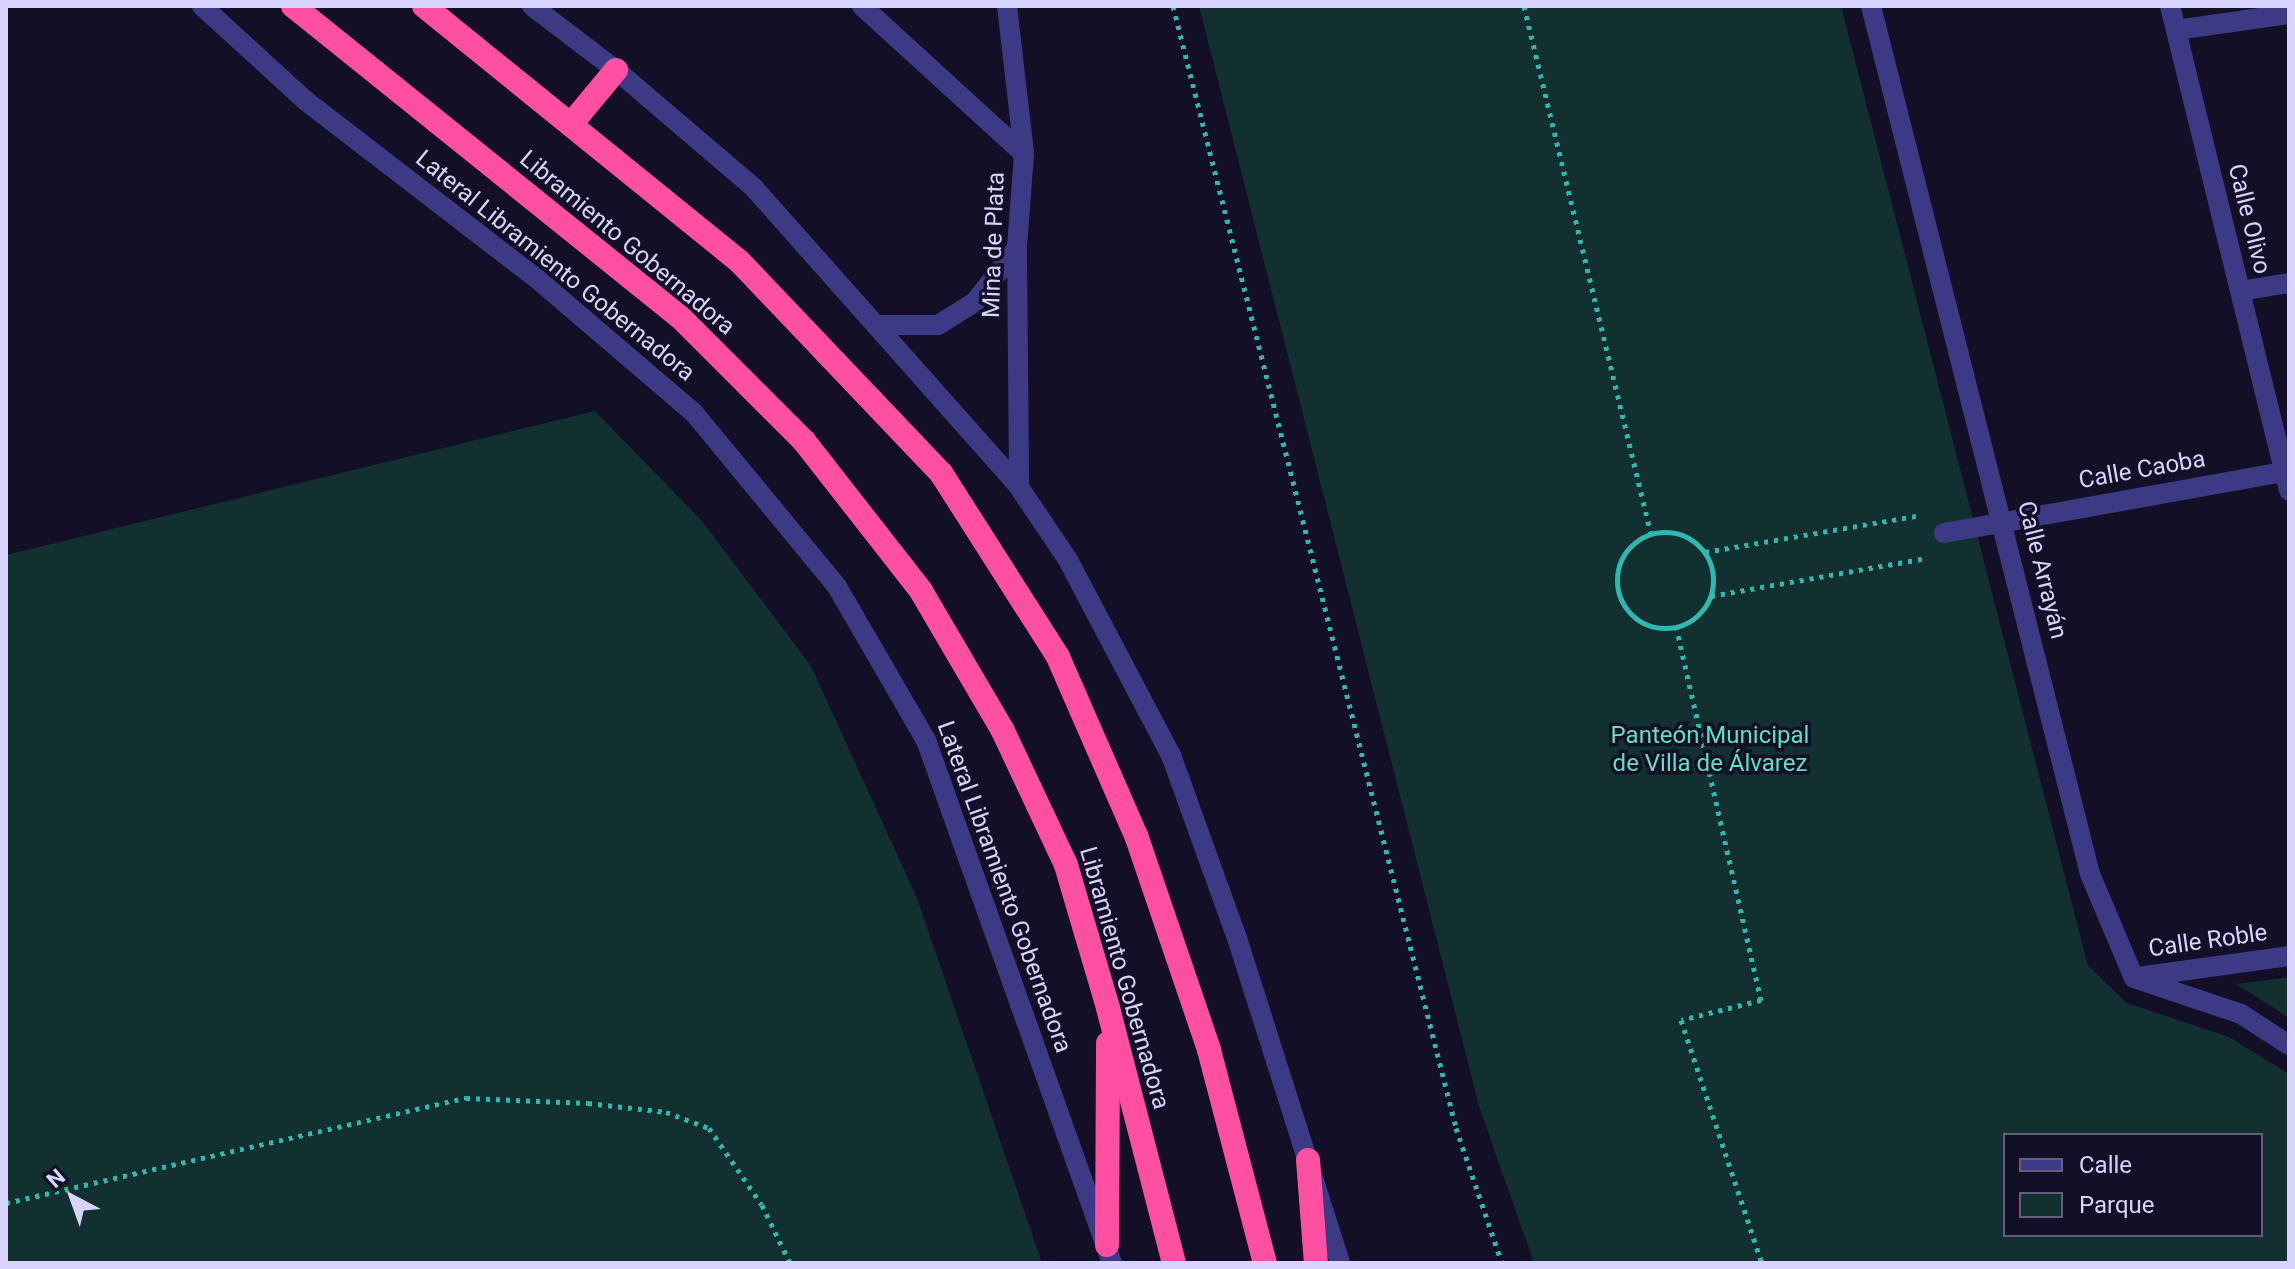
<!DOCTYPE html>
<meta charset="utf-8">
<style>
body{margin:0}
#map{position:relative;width:2295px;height:1269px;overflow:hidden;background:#130f26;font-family:Roboto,sans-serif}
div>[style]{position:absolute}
.green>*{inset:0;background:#12302f}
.path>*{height:5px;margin-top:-2.5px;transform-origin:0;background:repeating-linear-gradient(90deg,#2fb8b0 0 4px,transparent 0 10px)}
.path>.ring{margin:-2.5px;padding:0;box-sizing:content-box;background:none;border:5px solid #2fb8b0;border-radius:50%}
.minor>*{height:20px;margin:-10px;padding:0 10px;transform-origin:10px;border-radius:10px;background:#3d3a85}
.highway>*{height:24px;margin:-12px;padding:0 12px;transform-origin:12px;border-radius:12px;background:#ff4fa3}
span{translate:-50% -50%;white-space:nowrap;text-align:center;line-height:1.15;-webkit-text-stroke:7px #130f26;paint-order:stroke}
.street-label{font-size:24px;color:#d9d4ff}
.park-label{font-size:24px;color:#5fe0c0}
.frame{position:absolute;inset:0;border:8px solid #d9d4ff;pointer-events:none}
.legend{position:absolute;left:2003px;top:1133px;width:260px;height:104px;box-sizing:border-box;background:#130f26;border:2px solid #625e7d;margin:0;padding:10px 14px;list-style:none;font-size:24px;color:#d9d4ff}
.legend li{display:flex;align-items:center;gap:16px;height:40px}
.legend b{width:40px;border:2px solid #625e7d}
.north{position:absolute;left:32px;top:1157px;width:80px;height:80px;-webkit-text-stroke:6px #130f26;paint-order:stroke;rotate:319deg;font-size:22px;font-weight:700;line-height:32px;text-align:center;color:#d9d4ff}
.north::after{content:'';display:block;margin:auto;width:28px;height:36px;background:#d9d4ff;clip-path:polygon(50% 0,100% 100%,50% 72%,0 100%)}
</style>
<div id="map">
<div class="green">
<i style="clip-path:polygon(evenodd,1199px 6px,1841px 6px,2088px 966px,2127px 1003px,2229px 1037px,2289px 1074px,2289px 1263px,1534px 1263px,1479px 1106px,1199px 6px,2005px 1135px,2261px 1135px,2261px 1235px,2005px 1235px,2005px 1135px)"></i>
<i style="clip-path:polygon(595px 411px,702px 521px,811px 666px,917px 898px,1042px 1263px,6px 1263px,6px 555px)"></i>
<i style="clip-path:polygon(2289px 977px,2289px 1018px,2236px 984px)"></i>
</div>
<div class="path">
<i style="left:1173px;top:6px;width:1157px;rotate:75.84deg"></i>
<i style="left:1456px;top:1128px;width:143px;rotate:71.2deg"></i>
<i style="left:1524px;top:6px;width:543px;rotate:76.48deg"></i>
<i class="ring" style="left:1617px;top:532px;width:91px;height:91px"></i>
<i style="left:1705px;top:552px;width:219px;rotate:-9.7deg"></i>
<i style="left:1711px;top:596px;width:219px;rotate:-10deg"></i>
<i style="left:1676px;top:626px;width:384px;rotate:77.2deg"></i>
<i style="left:1761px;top:1000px;width:82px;rotate:166deg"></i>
<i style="left:1681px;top:1020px;width:256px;rotate:71.6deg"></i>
<i style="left:6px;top:1203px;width:472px;rotate:-12.9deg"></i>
<i style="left:466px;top:1098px;width:122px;rotate:2.3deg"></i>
<i style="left:588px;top:1103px;width:79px;rotate:6.6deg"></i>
<i style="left:666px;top:1112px;width:46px;rotate:20.4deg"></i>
<i style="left:709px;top:1128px;width:93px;rotate:55.5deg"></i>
<i style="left:762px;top:1205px;width:64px;rotate:64.2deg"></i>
</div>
<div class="minor">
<i style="left:202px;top:6px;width:141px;rotate:42.4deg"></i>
<i style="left:306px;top:101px;width:290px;rotate:37.6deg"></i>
<i style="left:536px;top:278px;width:208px;rotate:40.5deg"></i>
<i style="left:694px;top:413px;width:223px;rotate:50.5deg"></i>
<i style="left:836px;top:585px;width:179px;rotate:59.9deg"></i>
<i style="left:926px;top:740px;width:555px;rotate:70.42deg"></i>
<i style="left:532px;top:6px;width:106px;rotate:37.3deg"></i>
<i style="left:616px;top:70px;width:182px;rotate:40.5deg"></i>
<i style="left:754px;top:188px;width:400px;rotate:48.4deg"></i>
<i style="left:1019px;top:487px;width:88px;rotate:56.1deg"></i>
<i style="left:1068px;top:560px;width:221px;rotate:62.2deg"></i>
<i style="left:1171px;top:755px;width:195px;rotate:70.2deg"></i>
<i style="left:1237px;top:938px;width:341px;rotate:72.4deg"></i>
<i style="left:862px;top:6px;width:219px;rotate:42.4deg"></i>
<i style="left:1007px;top:6px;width:149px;rotate:83.4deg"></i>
<i style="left:1024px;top:154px;width:94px;rotate:94.3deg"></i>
<i style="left:1017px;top:248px;width:239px;rotate:89.5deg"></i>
<i style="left:1871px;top:6px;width:895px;rotate:75.84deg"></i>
<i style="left:2090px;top:874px;width:113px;rotate:67.1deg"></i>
<i style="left:2134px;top:978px;width:113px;rotate:18.6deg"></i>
<i style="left:2241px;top:1014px;width:57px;rotate:32.9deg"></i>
<i style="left:2170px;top:6px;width:499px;rotate:76.2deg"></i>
<i style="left:2176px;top:30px;width:114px;rotate:-8.1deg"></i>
<i style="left:2240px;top:291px;width:50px;rotate:-9.3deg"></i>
<i style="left:876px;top:325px;width:62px"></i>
<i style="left:938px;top:325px;width:44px;rotate:-31.9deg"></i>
<i style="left:975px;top:302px;width:68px;rotate:-52.1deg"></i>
<i style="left:1944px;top:533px;width:351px;rotate:-10.2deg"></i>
<i style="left:2138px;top:977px;width:152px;rotate:-7.9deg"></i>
</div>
<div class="highway">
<i style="left:293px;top:6px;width:496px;rotate:38.8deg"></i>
<i style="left:680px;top:317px;width:175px;rotate:45deg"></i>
<i style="left:804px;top:441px;width:190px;rotate:52deg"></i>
<i style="left:921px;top:591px;width:162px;rotate:59.6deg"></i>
<i style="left:1003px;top:731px;width:148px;rotate:64.8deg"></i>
<i style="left:1066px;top:865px;width:149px;rotate:73.6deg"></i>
<i style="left:1108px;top:1008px;width:263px;rotate:75.5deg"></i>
<i style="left:424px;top:6px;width:405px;rotate:39deg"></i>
<i style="left:739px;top:261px;width:293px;rotate:46.4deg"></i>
<i style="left:941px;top:473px;width:218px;rotate:57.5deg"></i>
<i style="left:1058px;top:657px;width:197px;rotate:66.4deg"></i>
<i style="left:1137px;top:838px;width:224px;rotate:71.2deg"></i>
<i style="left:1209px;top:1050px;width:220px;rotate:75.3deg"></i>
<i style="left:572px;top:123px;width:69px;rotate:-50.3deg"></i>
<i style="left:1308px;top:1160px;width:103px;rotate:85.6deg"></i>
<i style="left:1107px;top:1245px;width:202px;rotate:-89.7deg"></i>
</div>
<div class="street-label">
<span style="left:2249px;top:219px;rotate:76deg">Calle Olivo</span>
<span style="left:627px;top:243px;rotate:40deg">Libramiento Gobernadora</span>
<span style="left:994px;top:245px;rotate:-88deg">Mina de Plata</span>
<span style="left:555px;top:266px;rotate:39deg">Lateral Libramiento Gobernadora</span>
<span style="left:2142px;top:470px;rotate:-10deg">Calle Caoba</span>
<span style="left:2042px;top:570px;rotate:76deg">Calle Arrayán</span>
<span style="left:1004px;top:887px;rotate:70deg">Lateral Libramiento Gobernadora</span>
<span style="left:2208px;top:941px;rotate:-8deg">Calle Roble</span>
<span style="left:1124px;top:978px;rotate:74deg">Libramiento Gobernadora</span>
</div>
<div class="park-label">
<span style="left:1710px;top:750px">Panteón Municipal<br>de Villa de Álvarez</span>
</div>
<div class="frame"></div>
<ul class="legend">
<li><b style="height:10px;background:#3d3a85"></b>Calle</li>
<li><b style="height:22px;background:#12302f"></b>Parque</li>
</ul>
<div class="north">N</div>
</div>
